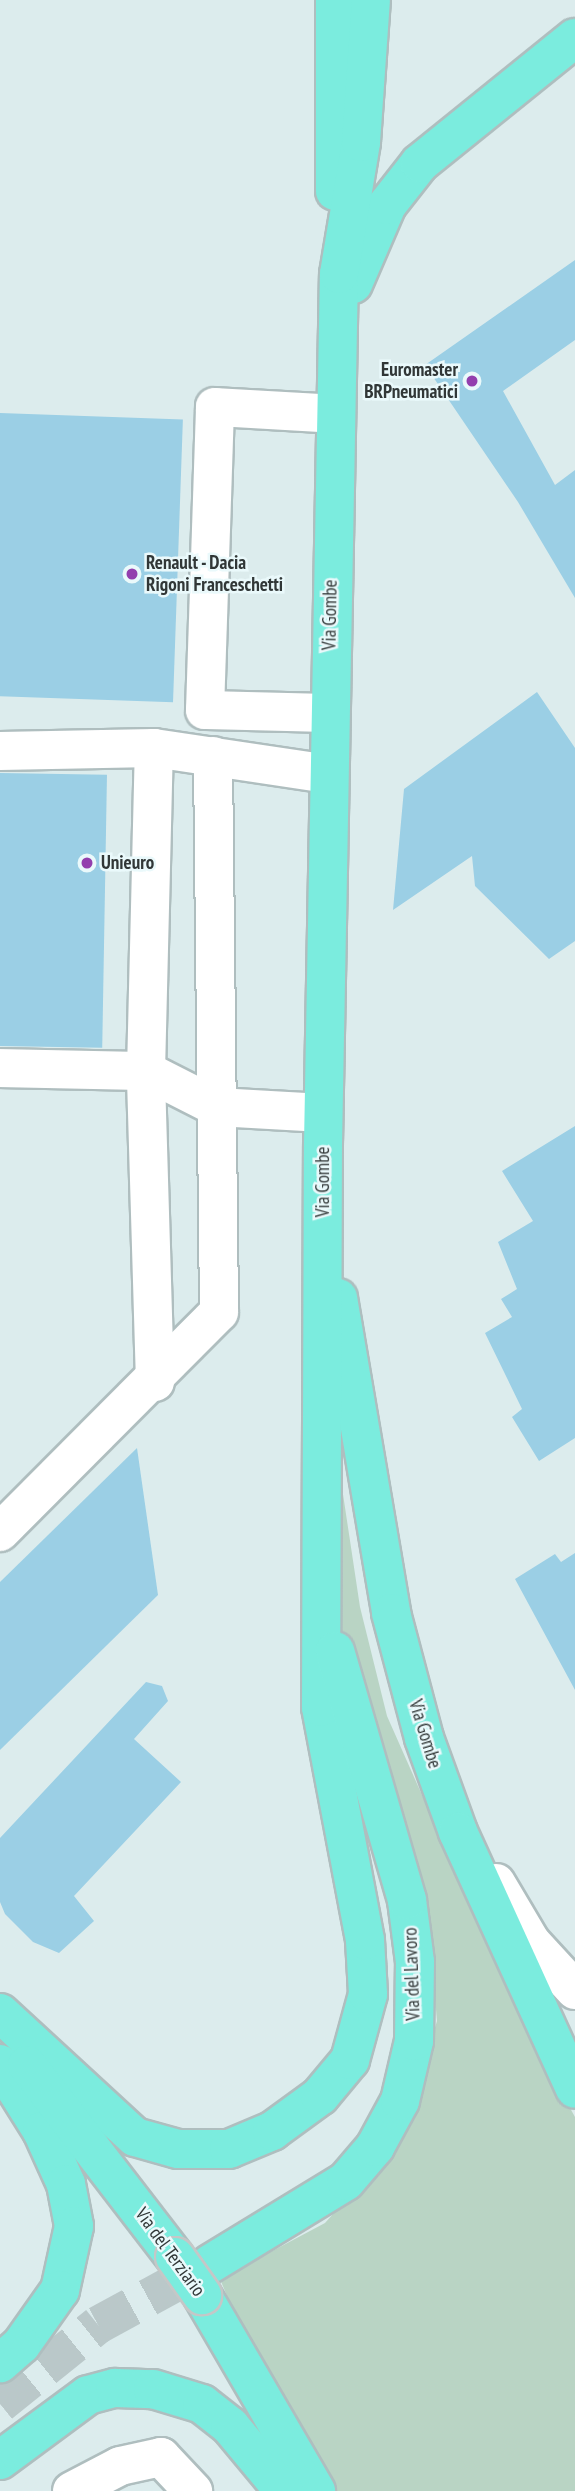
<!DOCTYPE html>
<style>
body{margin:0}
#map{position:relative;width:575px;height:2491px;overflow:hidden;background:#dceced;font-family:"PT Sans Narrow",sans-serif}
div>[style]{position:absolute}
.green>*{inset:0;background:#b9d4c4}
.building>*{inset:0;background:#9bcfe5;transform-origin:0 0}
.major-tunnel>*{height:38px;margin-top:-19px;transform-origin:0;background:repeating-linear-gradient(90deg,#bac8c9 0 38px,transparent 0 57px)}
.roads{filter:drop-shadow(2px 0 #afbebf) drop-shadow(-2px 0 #afbebf) drop-shadow(0 2px #afbebf) drop-shadow(0 -2px #afbebf)}
.minor>*{height:38px;margin:-19px;padding:0 19px;transform-origin:19px;border-radius:19px;background:#fff}
.major>*{height:38px;margin:-19px;padding:0 19px;transform-origin:19px;border-radius:19px;background:#7becde}
.bridges{filter:drop-shadow(2px 0 #c5c7c7) drop-shadow(-2px 0 #c5c7c7) drop-shadow(0 2px #c5c7c7) drop-shadow(0 -2px #c5c7c7)}
.major-bridge>*{height:38px;margin:-19px;padding:0 19px;transform-origin:19px;border-radius:19px;background:#7becde}
.dots>*{width:19px;height:19px;translate:-50% -50%;box-sizing:border-box;border:4px solid #eaf9fb;border-radius:50%}
span{translate:-50% -50%;white-space:nowrap;text-align:center;line-height:1.15;-webkit-text-stroke:5px #eaf9fb;paint-order:stroke}
.poi-label{font-size:19px;color:#313737;font-weight:700}
.right{translate:-100% -50%;text-align:right}
.left{translate:0 -50%;text-align:left}
.street-label{font-size:19px;color:#313737}
</style>
<div id="map">
<div class="green">
<i style="clip-path:polygon(338px 1461px,360px 1607px,387px 1716px,522px 2021px,575px 2117px,575px 2491px,334px 2491px,242px 2332px,220px 2279px,325px 2223px,401px 2138px,437px 2021px,428px 1915px,399px 1799px,365px 1687px,333px 1630px)"></i>
</div>
<div class="building">
<i style="clip-path:polygon(575px 260px,575px 340px,503px 391px,555px 485px,575px 470px,575px 598px,518px 502px,425px 365px)"></i>
<i style="left:0;top:413px;width:183px;height:283px;rotate:2deg"></i>
<i style="clip-path:polygon(537px 692px,575px 748px,575px 941px,549px 959px,475px 886px,472px 856px,393px 910px,404px 789px)"></i>
<i style="left:0;top:773px;width:107px;height:273px;rotate:1deg"></i>
<i style="clip-path:polygon(575px 1126px,575px 1438px,539px 1461px,512px 1417px,522px 1409px,485px 1333px,512px 1317px,501px 1299px,517px 1289px,498px 1242px,533px 1221px,502px 1171px)"></i>
<i style="clip-path:polygon(137px 1448px,158px 1595px,0 1750px,0 1582px)"></i>
<i style="clip-path:polygon(575px 1553px,575px 1690px,515px 1579px,555px 1554px,561px 1562px)"></i>
<i style="clip-path:polygon(146px 1682px,162px 1686px,168px 1701px,134px 1739px,181px 1782px,74px 1896px,94px 1921px,59px 1953px,33px 1942px,5px 1914px,0 1902px,0 1838px)"></i>
</div>
<div class="major-tunnel">
<i style="left:0;top:2404px;width:126px;rotate:-38.9deg"></i>
<i style="left:98px;top:2325px;width:128px;rotate:-28.6deg"></i>
</div>
<div class="roads">
<div class="minor">
<i style="left:329px;top:713px;width:124px;rotate:-178.6deg"></i>
<i style="left:205px;top:710px;width:303px;rotate:-88.1deg"></i>
<i style="left:215px;top:407px;width:121px;rotate:3.3deg"></i>
<i style="left:0;top:751px;width:154px;rotate:-1.1deg"></i>
<i style="left:154px;top:748px;width:177px;rotate:8.5deg"></i>
<i style="left:0;top:1068px;width:146px;rotate:1.2deg"></i>
<i style="left:146px;top:1071px;width:323px;rotate:-88.6deg"></i>
<i style="left:155px;top:1382px;width:311px;rotate:-91.7deg"></i>
<i style="left:146px;top:1071px;width:80px;rotate:26.9deg"></i>
<i style="left:217px;top:1107px;width:106px;rotate:3.2deg"></i>
<i style="left:0;top:1532px;width:310px;rotate:-45.1deg"></i>
<i style="left:219px;top:1312px;width:556px;rotate:-90.62deg"></i>
<i style="left:496px;top:1883px;width:69px;rotate:59.3deg"></i>
<i style="left:531px;top:1942px;width:65px;rotate:47.5deg"></i>
<i style="left:72px;top:2491px;width:54px;rotate:-27.5deg"></i>
<i style="left:120px;top:2466px;width:42px;rotate:-12.4deg"></i>
<i style="left:161px;top:2457px;width:47px;rotate:46.7deg"></i>
</div>
<div class="major">
<i style="left:335px;top:191px;width:191px;rotate:-90deg"></i>
<i style="left:353px;top:284px;width:86px;rotate:-66.7deg"></i>
<i style="left:387px;top:205px;width:53px;rotate:-51.8deg"></i>
<i style="left:420px;top:163px;width:199px;rotate:-38.9deg"></i>
<i style="left:338px;top:1298px;width:319px;rotate:80.4deg"></i>
<i style="left:391px;top:1613px;width:129px;rotate:75.2deg"></i>
<i style="left:424px;top:1738px;width:100px;rotate:70.1deg"></i>
<i style="left:458px;top:1832px;width:282px;rotate:65.5deg"></i>
<i style="left:0;top:2013px;width:183px;rotate:42.6deg"></i>
<i style="left:135px;top:2137px;width:45px;rotate:15.6deg"></i>
<i style="left:178px;top:2149px;width:51px"></i>
<i style="left:229px;top:2149px;width:47px;rotate:-22.7deg"></i>
<i style="left:272px;top:2131px;width:59px;rotate:-36.1deg"></i>
<i style="left:320px;top:2096px;width:47px;rotate:-50.2deg"></i>
<i style="left:350px;top:2060px;width:68px;rotate:-74.7deg"></i>
<i style="left:368px;top:1994px;width:54px;rotate:-93.2deg"></i>
<i style="left:365px;top:1940px;width:237px;rotate:-100.7deg"></i>
<i style="left:321px;top:1707px;width:563px;rotate:-89.8deg"></i>
<i style="left:323px;top:1144px;width:870px;rotate:-88.95deg"></i>
<i style="left:339px;top:274px;width:134px;rotate:-80.5deg"></i>
<i style="left:361px;top:142px;width:142px;rotate:-86deg"></i>
<i style="left:0;top:2064px;width:79px;rotate:57.9deg"></i>
<i style="left:42px;top:2131px;width:58px;rotate:65.6deg"></i>
<i style="left:66px;top:2184px;width:43px;rotate:79.2deg"></i>
<i style="left:74px;top:2226px;width:66px;rotate:102.3deg"></i>
<i style="left:60px;top:2290px;width:67px;rotate:125.3deg"></i>
<i style="left:21px;top:2345px;width:28px;rotate:139deg"></i>
<i style="left:27px;top:2065px;width:242px;rotate:52.4deg"></i>
<i style="left:210px;top:2264px;width:159px;rotate:-31.4deg"></i>
<i style="left:346px;top:2181px;width:45px;rotate:-49.5deg"></i>
<i style="left:375px;top:2147px;width:52px;rotate:-61.5deg"></i>
<i style="left:400px;top:2101px;width:62px;rotate:-76.9deg"></i>
<i style="left:414px;top:2041px;width:79px;rotate:-89.3deg"></i>
<i style="left:415px;top:1962px;width:63px;rotate:-97.4deg"></i>
<i style="left:407px;top:1900px;width:259px;rotate:-106.1deg"></i>
<i style="left:202px;top:2295px;width:227px;rotate:59.8deg"></i>
<i style="left:0;top:2460px;width:109px;rotate:-36.5deg"></i>
<i style="left:88px;top:2395px;width:28px;rotate:-15deg"></i>
<i style="left:115px;top:2388px;width:38px;rotate:2deg"></i>
<i style="left:153px;top:2389px;width:51px;rotate:17deg"></i>
<i style="left:202px;top:2404px;width:36px;rotate:38deg"></i>
<i style="left:230px;top:2426px;width:85px;rotate:50.3deg"></i>
</div>
</div>
<div class="bridges">
<div class="major-bridge">
<i style="left:175px;top:2257px;width:47px;rotate:54.6deg"></i>
</div>
</div>
<div class="dots">
<i style="left:472px;top:381px;background:#933fae"></i>
<i style="left:132px;top:574px;background:#933fae"></i>
<i style="left:87px;top:863px;background:#933fae"></i>
</div>
<div class="poi-label">
<span class="right" style="left:458px;top:381px">Euromaster<br>BRPneumatici</span>
<span class="left" style="left:146px;top:574px">Renault - Dacia<br>Rigoni Franceschetti</span>
<span class="left" style="left:101px;top:863px">Unieuro</span>
</div>
<div class="street-label">
<span style="left:330px;top:615px;rotate:-89deg">Via Gombe</span>
<span style="left:323px;top:1182px;rotate:-90deg">Via Gombe</span>
<span style="left:425px;top:1734px;rotate:73deg">Via Gombe</span>
<span style="left:412px;top:1974px;rotate:-92deg">Via del Lavoro</span>
<span style="left:170px;top:2252px;rotate:54deg">Via del Terziario</span>
</div>
</div>
